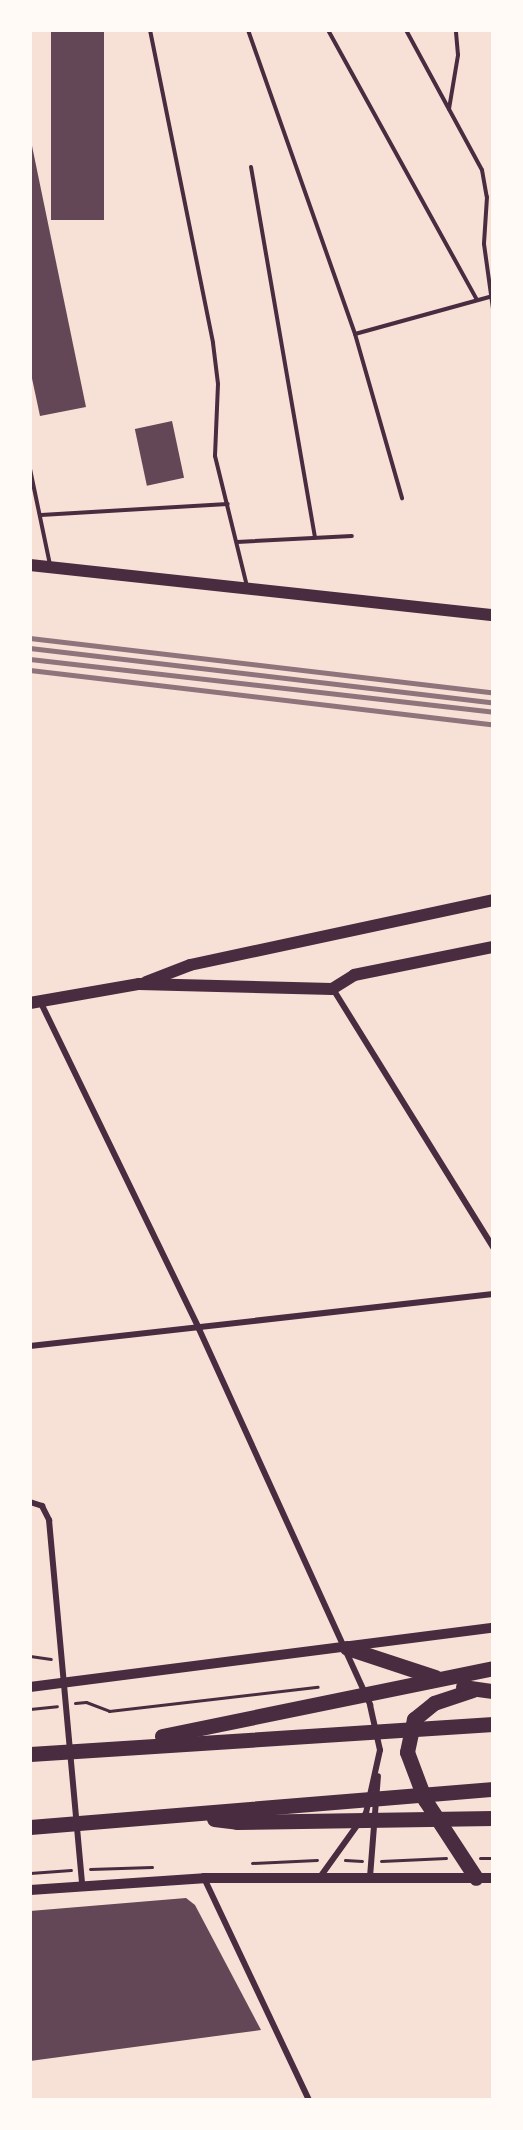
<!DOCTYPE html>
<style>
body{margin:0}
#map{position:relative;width:523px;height:2130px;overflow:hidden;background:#f7e1d7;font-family:Signika,sans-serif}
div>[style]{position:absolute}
.building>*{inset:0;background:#644757;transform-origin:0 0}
.path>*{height:3px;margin:-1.5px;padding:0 1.5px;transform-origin:1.5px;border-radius:1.5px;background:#4a2c40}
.service>*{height:4px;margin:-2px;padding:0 2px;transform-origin:2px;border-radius:2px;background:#4a2c40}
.minor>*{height:6px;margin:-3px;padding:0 3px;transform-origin:3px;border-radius:3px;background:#4a2c40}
.tertiary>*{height:10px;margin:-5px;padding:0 5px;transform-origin:5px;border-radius:5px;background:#4a2c40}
.secondary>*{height:12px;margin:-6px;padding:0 6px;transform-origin:6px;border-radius:6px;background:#4a2c40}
.motorway>*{height:15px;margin:-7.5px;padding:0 7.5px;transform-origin:7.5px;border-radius:7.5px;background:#4a2c40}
.rail>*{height:4.5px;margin:-2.25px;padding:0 2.25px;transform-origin:2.25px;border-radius:2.25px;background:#8f747c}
span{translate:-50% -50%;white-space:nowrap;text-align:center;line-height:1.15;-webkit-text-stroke:6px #fffaf5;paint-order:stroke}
.frame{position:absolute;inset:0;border:32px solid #fffaf5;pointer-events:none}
</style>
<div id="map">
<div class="building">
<i style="left:51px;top:30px;width:53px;height:190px"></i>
<i style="clip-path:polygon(31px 141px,86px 407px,40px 416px,30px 369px)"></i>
<i style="left:172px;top:421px;width:58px;height:38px;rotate:78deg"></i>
<i style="clip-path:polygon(186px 1898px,195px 1905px,261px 2030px,30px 2061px,30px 1911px)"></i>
</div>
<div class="path">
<i style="left:30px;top:1656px;width:21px;rotate:8deg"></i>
<i style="left:75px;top:1703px;width:11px;rotate:-5deg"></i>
<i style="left:86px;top:1702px;width:25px;rotate:21deg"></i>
<i style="left:109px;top:1711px;width:210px;rotate:-6.6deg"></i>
<i style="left:30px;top:1709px;width:27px;rotate:-6deg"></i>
<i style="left:480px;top:1858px;width:13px"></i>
<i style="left:345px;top:1860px;width:17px;rotate:3deg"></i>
<i style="left:381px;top:1861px;width:65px;rotate:-2.6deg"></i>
<i style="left:252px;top:1863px;width:65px;rotate:-2.6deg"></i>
<i style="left:90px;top:1869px;width:62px;rotate:-1.8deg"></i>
<i style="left:30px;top:1873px;width:41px;rotate:-4.2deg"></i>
</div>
<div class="service">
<i style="left:150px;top:30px;width:319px;rotate:78.6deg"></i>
<i style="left:213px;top:343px;width:41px;rotate:83deg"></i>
<i style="left:218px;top:384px;width:72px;rotate:92.4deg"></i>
<i style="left:215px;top:456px;width:134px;rotate:76.2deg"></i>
<i style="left:248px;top:30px;width:322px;rotate:70.6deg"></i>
<i style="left:355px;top:334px;width:171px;rotate:74deg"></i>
<i style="left:328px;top:30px;width:308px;rotate:61.1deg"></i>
<i style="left:406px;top:30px;width:159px;rotate:61.5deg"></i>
<i style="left:482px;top:170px;width:27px;rotate:80deg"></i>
<i style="left:487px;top:197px;width:47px;rotate:93.7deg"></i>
<i style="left:484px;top:244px;width:66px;rotate:82.1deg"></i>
<i style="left:449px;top:109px;width:55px;rotate:-80.5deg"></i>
<i style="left:458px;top:55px;width:25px;rotate:-95deg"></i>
<i style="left:251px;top:167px;width:376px;rotate:80.2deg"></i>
<i style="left:355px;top:334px;width:143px;rotate:-15.4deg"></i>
<i style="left:30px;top:469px;width:98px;rotate:78.2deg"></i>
<i style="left:41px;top:515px;width:187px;rotate:-3.4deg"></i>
<i style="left:237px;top:542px;width:115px;rotate:-3deg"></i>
</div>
<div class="minor">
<i style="left:333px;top:989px;width:304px;rotate:58.2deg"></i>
<i style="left:40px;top:1001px;width:365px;rotate:64.1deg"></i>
<i style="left:199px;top:1329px;width:413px;rotate:65.5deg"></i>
<i style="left:370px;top:1705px;width:46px;rotate:77.5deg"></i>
<i style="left:380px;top:1750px;width:65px;rotate:102.5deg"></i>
<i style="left:366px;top:1813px;width:79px;rotate:125.7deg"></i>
<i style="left:30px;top:1346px;width:466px;rotate:-6.4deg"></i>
<i style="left:30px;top:1502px;width:13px;rotate:18deg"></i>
<i style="left:42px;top:1506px;width:16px;rotate:63deg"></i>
<i style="left:49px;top:1520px;width:366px;rotate:84.8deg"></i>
<i style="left:370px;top:1877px;width:101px;rotate:-85.5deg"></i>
<i style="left:204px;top:1878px;width:246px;rotate:64.7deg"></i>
</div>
<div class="tertiary">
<i style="left:30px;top:1687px;width:467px;rotate:-7.3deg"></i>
<i style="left:30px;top:1890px;width:174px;rotate:-3.9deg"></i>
<i style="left:204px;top:1878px;width:289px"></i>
</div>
<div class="secondary">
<i style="left:30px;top:565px;width:466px;rotate:6.2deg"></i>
<i style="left:146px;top:982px;width:47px;rotate:-21.1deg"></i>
<i style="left:190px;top:965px;width:310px;rotate:-12.1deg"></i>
<i style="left:30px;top:1003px;width:111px;rotate:-9.9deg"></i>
<i style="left:139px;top:984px;width:193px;rotate:1.5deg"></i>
<i style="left:332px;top:989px;width:26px;rotate:-32deg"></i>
<i style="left:354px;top:975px;width:142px;rotate:-11.4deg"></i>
</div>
<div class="motorway">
<i style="left:347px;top:1648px;width:93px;rotate:18.2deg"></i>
<i style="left:463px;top:1687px;width:30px;rotate:8deg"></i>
<i style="left:473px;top:1690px;width:41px;rotate:161.6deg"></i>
<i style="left:434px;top:1703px;width:26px;rotate:141deg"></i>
<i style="left:414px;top:1719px;width:34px;rotate:102deg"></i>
<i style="left:407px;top:1752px;width:51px;rotate:69.4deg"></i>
<i style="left:425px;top:1800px;width:93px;rotate:56.8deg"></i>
<i style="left:162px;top:1736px;width:338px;rotate:-11.6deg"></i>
<i style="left:30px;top:1754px;width:464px;rotate:-3.7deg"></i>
<i style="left:214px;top:1819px;width:23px;rotate:7deg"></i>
<i style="left:237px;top:1822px;width:256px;rotate:-0.9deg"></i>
<i style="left:30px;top:1827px;width:465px;rotate:-4.7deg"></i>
</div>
<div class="rail">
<i style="left:30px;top:638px;width:466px;rotate:6.7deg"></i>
<i style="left:30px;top:648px;width:466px;rotate:6.7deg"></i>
<i style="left:30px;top:659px;width:466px;rotate:6.5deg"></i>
<i style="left:30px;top:670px;width:466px;rotate:6.7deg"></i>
</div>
<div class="frame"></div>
</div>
